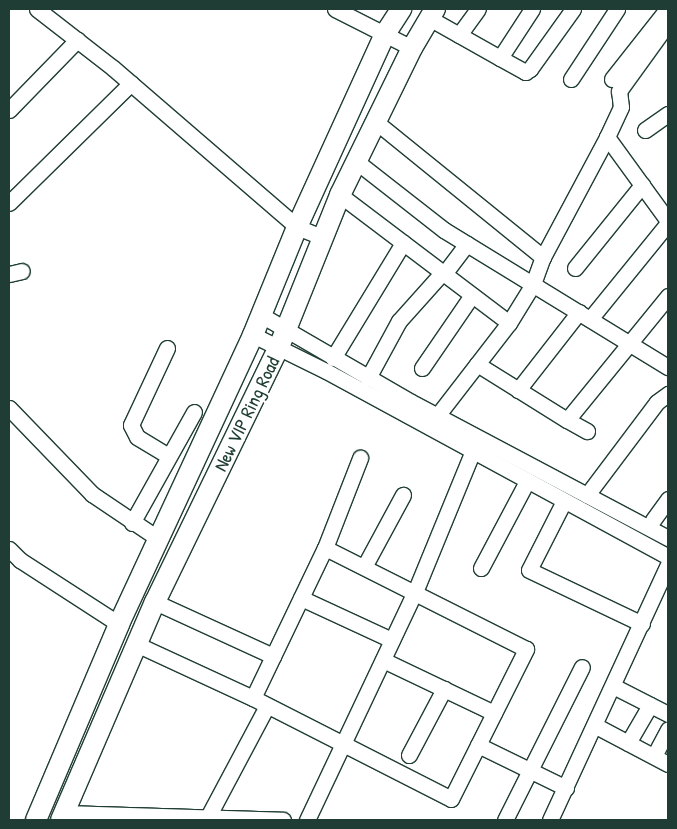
<!DOCTYPE html>
<style>
body{margin:0}
#map{position:relative;width:677px;height:829px;overflow:hidden;background:#fff;font-family:"Patrick Hand",sans-serif}
div>[style]{position:absolute}
.roads{filter:drop-shadow(1px 0 #1f3d34) drop-shadow(-1px 0 #1f3d34) drop-shadow(0 1px #1f3d34) drop-shadow(0 -1px #1f3d34)}
.minor>*{height:15px;margin:-7.5px;padding:0 7.5px;transform-origin:7.5px;border-radius:7.5px;background:#fff}
.major>*{height:20px;margin:-10px;padding:0 10px;transform-origin:10px;border-radius:10px;background:#fff}
span{translate:-50% -50%;white-space:nowrap;text-align:center;line-height:1.15;-webkit-text-stroke:4.5px #fff;paint-order:stroke}
.street-label{font-size:19px;color:#1f3d34}
.frame{position:absolute;inset:0;border:10px solid #1f3d34;pointer-events:none}
</style>
<div id="map">
<div class="roads">
<div class="minor">
<i style="left:37px;top:9px;width:96px;rotate:37.8deg"></i>
<i style="left:113px;top:68px;width:243px;rotate:40.8deg"></i>
<i style="left:297px;top:227px;width:27px;rotate:22deg"></i>
<i style="left:335px;top:9px;width:86px;rotate:26.9deg"></i>
<i style="left:429px;top:18px;width:81px;rotate:29.4deg"></i>
<i style="left:500px;top:58px;width:59px;rotate:-56.9deg"></i>
<i style="left:459px;top:35px;width:32px;rotate:-54deg"></i>
<i style="left:500px;top:58px;width:29px;rotate:29deg"></i>
<i style="left:525px;top:72px;width:6px;rotate:-31deg"></i>
<i style="left:530px;top:69px;width:74px;rotate:-54.4deg"></i>
<i style="left:571px;top:79px;width:84px;rotate:-56.7deg"></i>
<i style="left:612px;top:79px;width:89px;rotate:-51.8deg"></i>
<i style="left:9px;top:110px;width:98px;rotate:-45.8deg"></i>
<i style="left:376px;top:122px;width:215px;rotate:39deg"></i>
<i style="left:543px;top:257px;width:136px;rotate:-61.9deg"></i>
<i style="left:607px;top:137px;width:104px;rotate:54deg"></i>
<i style="left:645px;top:130px;width:28px;rotate:-35deg"></i>
<i style="left:607px;top:137px;width:33px;rotate:-65deg"></i>
<i style="left:621px;top:107px;width:16px;rotate:-97deg"></i>
<i style="left:619px;top:91px;width:84px;rotate:-54.2deg"></i>
<i style="left:357px;top:162px;width:110px;rotate:38deg"></i>
<i style="left:444px;top:230px;width:263px;rotate:31.5deg"></i>
<i style="left:340px;top:195px;width:212px;rotate:37.1deg"></i>
<i style="left:509px;top:323px;width:46px;rotate:-58.4deg"></i>
<i style="left:533px;top:284px;width:29px;rotate:-70deg"></i>
<i style="left:9px;top:203px;width:171px;rotate:-44.5deg"></i>
<i style="left:575px;top:268px;width:107px;rotate:-51.1deg"></i>
<i style="left:9px;top:274px;width:13px;rotate:-13deg"></i>
<i style="left:444px;top:274px;width:38px;rotate:-53deg"></i>
<i style="left:261px;top:315px;width:173px;rotate:30.1deg"></i>
<i style="left:411px;top:402px;width:291px;rotate:27.9deg"></i>
<i style="left:590px;top:319px;width:124px;rotate:-50.9deg"></i>
<i style="left:253px;top:335px;width:81px;rotate:26.3deg"></i>
<i style="left:326px;top:371px;width:389px;rotate:28.5deg"></i>
<i style="left:167px;top:348px;width:85px;rotate:115.1deg"></i>
<i style="left:131px;top:425px;width:13px;rotate:63deg"></i>
<i style="left:137px;top:437px;width:37px;rotate:31deg"></i>
<i style="left:333px;top:358px;width:135px;rotate:-58.7deg"></i>
<i style="left:477px;top:364px;width:106px;rotate:31.9deg"></i>
<i style="left:567px;top:420px;width:160px;rotate:-50.8deg"></i>
<i style="left:422px;top:368px;width:88px;rotate:-55.6deg"></i>
<i style="left:368px;top:378px;width:65px;rotate:-61.5deg"></i>
<i style="left:399px;top:321px;width:64px;rotate:-48.1deg"></i>
<i style="left:518px;top:390px;width:99px;rotate:-52deg"></i>
<i style="left:9px;top:408px;width:120px;rotate:46deg"></i>
<i style="left:92px;top:494px;width:81px;rotate:33.9deg"></i>
<i style="left:437px;top:416px;width:118px;rotate:-52.3deg"></i>
<i style="left:567px;top:420px;width:23px;rotate:29deg"></i>
<i style="left:587px;top:495px;width:116px;rotate:-53deg"></i>
<i style="left:657px;top:402px;width:14px;rotate:-36deg"></i>
<i style="left:564px;top:501px;width:77px;rotate:116.9deg"></i>
<i style="left:529px;top:570px;width:125px;rotate:25.5deg"></i>
<i style="left:653px;top:520px;width:26px;rotate:-54deg"></i>
<i style="left:132px;top:523px;width:127px;rotate:-60.8deg"></i>
<i style="left:9px;top:549px;width:16px;rotate:45deg"></i>
<i style="left:20px;top:560px;width:118px;rotate:32.9deg"></i>
<i style="left:364px;top:567px;width:82px;rotate:-61.6deg"></i>
<i style="left:481px;top:568px;width:98px;rotate:-62.1deg"></i>
<i style="left:301px;top:598px;width:100px;rotate:24.8deg"></i>
<i style="left:155px;top:602px;width:130px;rotate:24.6deg"></i>
<i style="left:136px;top:644px;width:129px;rotate:24.8deg"></i>
<i style="left:253px;top:698px;width:222px;rotate:27deg"></i>
<i style="left:451px;top:799px;width:168px;rotate:-63.4deg"></i>
<i style="left:526px;top:649px;width:225px;rotate:-153.3deg"></i>
<i style="left:383px;top:660px;width:123px;rotate:25.5deg"></i>
<i style="left:613px;top:686px;width:62px;rotate:27deg"></i>
<i style="left:253px;top:698px;width:166px;rotate:-64.4deg"></i>
<i style="left:325px;top:548px;width:97px;rotate:-68.7deg"></i>
<i style="left:596px;top:726px;width:81px;rotate:27.8deg"></i>
<i style="left:628px;top:743px;width:44px;rotate:-59.9deg"></i>
<i style="left:478px;top:745px;width:98px;rotate:26deg"></i>
<i style="left:409px;top:755px;width:75px;rotate:-62.1deg"></i>
<i style="left:654px;top:756px;width:30px;rotate:-62deg"></i>
<i style="left:64px;top:813px;width:219px;rotate:1.8deg"></i>
<i style="left:209px;top:815px;width:123px;rotate:-62deg"></i>
<i style="left:307px;top:820px;width:252px;rotate:-64.7deg"></i>
<i style="left:415px;top:592px;width:161px;rotate:-67.7deg"></i>
<i style="left:505px;top:820px;width:171px;rotate:-63.3deg"></i>
<i style="left:550px;top:820px;width:281px;rotate:-65.2deg"></i>
</div>
<div class="major">
<i style="left:36px;top:820px;width:213px;rotate:-67deg"></i>
<i style="left:119px;top:624px;width:319px;rotate:-65.1deg"></i>
<i style="left:253px;top:335px;width:117px;rotate:-67.8deg"></i>
<i style="left:297px;top:227px;width:212px;rotate:-65.5deg"></i>
<i style="left:385px;top:34px;width:30px;rotate:-57deg"></i>
<i style="left:61px;top:820px;width:237px;rotate:-66.7deg"></i>
<i style="left:155px;top:602px;width:284px;rotate:-64.1deg"></i>
<i style="left:279px;top:347px;width:164px;rotate:-68.1deg"></i>
<i style="left:340px;top:195px;width:164px;rotate:-63.9deg"></i>
<i style="left:412px;top:48px;width:45px;rotate:-59.5deg"></i>
</div>
</div>
<div class="street-label">
<span style="left:247px;top:414px;rotate:-64deg">New VIP Ring Road</span>
</div>
<div class="frame"></div>
</div>
